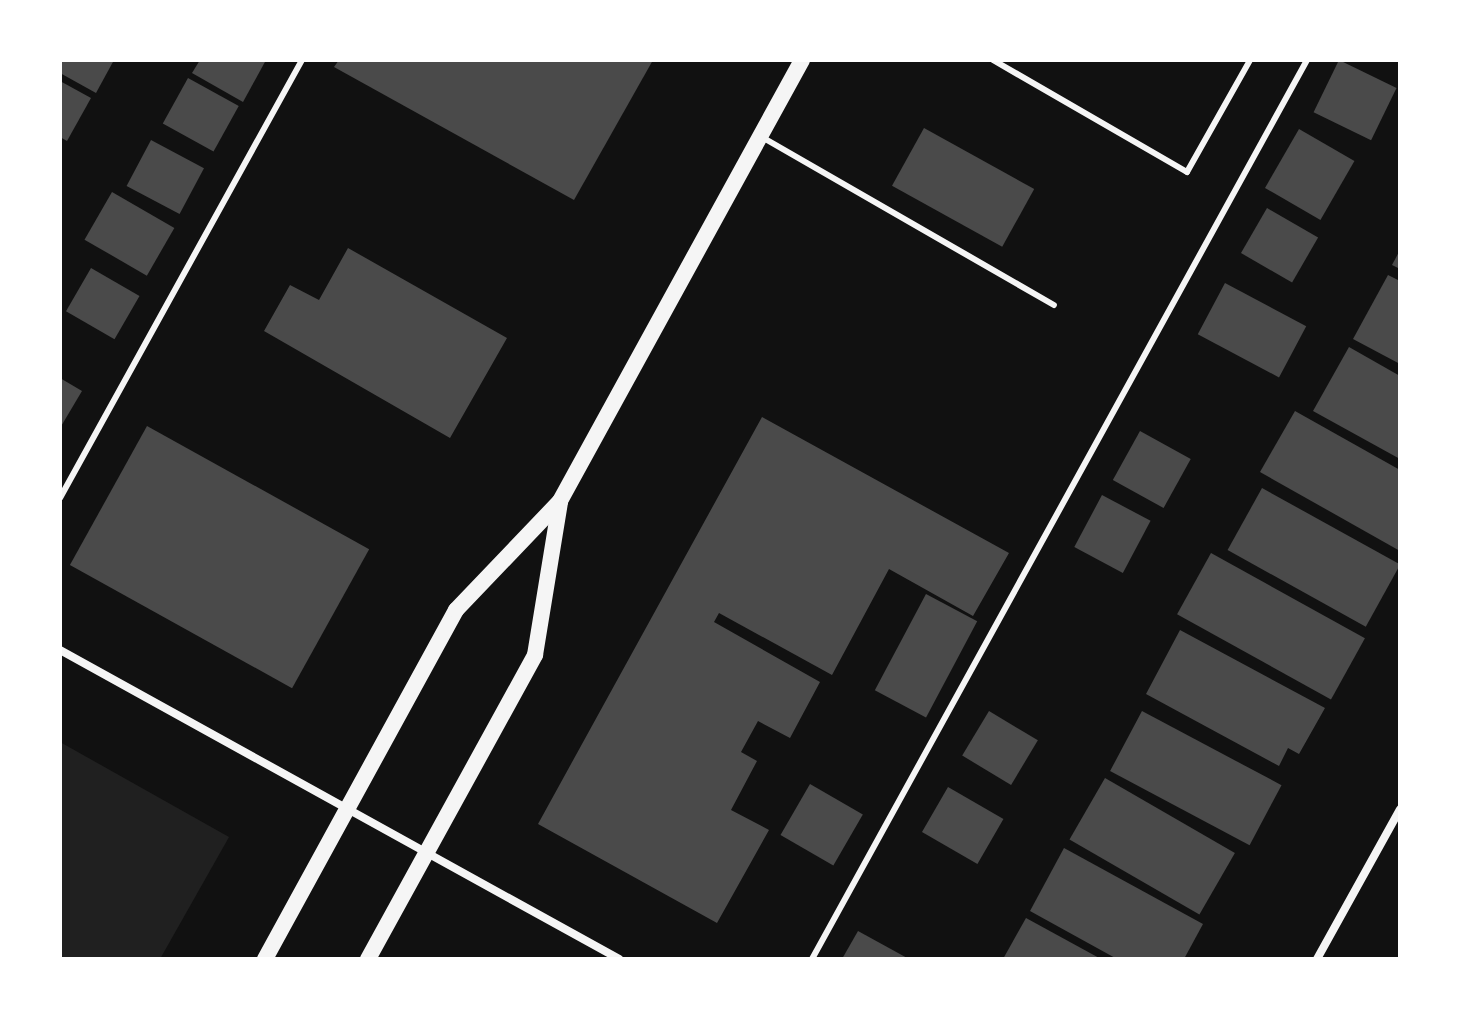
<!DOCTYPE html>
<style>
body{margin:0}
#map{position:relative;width:1460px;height:1019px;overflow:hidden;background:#111;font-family:"Public Sans",sans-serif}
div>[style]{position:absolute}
.green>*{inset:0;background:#202020}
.building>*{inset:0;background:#4a4a4a;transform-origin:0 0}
.service>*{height:6px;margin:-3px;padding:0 3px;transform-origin:3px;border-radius:3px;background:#f5f5f5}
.minor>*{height:8px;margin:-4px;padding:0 4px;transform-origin:4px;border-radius:4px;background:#f5f5f5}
.secondary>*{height:16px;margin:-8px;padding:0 8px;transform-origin:8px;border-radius:8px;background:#f5f5f5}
span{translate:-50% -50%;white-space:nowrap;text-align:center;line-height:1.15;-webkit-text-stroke:7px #fff;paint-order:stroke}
.frame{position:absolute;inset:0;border:62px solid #fff;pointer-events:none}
</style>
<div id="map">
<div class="green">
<i style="clip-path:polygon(60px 742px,229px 837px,160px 959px,60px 959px)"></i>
</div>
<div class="building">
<i style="clip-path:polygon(60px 60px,114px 60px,96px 93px,60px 73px)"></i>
<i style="clip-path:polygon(200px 60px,266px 60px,243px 102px,192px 73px)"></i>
<i style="clip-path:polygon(339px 60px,653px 60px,574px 200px,334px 67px)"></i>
<i style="left:1339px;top:60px;width:64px;height:58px;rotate:26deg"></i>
<i style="left:188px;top:78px;width:58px;height:52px;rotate:29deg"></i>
<i style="clip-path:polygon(60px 81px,91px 98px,67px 141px,60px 137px)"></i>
<i style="left:924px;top:128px;width:126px;height:66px;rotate:29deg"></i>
<i style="left:1299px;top:129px;width:64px;height:68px;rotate:30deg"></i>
<i style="left:151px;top:140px;width:60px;height:52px;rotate:28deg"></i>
<i style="left:112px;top:192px;width:72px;height:55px;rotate:30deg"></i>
<i style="left:1267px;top:208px;width:59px;height:52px;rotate:30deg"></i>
<i style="clip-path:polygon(348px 248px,507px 338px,450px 438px,264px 331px,290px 285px,319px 300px)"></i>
<i style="clip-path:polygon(1400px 250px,1400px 269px,1392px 265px)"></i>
<i style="left:91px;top:268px;width:56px;height:50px;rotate:30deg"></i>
<i style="clip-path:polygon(1388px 275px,1400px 281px,1400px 364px,1353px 339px)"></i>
<i style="left:1225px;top:283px;width:92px;height:58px;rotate:28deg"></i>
<i style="clip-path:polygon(1349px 347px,1400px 376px,1400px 459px,1313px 411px)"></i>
<i style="clip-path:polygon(60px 378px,82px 391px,60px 428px)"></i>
<i style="clip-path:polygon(1295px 411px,1400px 470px,1400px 551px,1260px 472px)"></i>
<i style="clip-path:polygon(762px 417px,1009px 553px,973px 616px,889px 569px,832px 675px,719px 613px,714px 622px,820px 682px,790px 738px,758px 721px,741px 752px,757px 761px,731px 810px,769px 830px,717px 923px,538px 824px)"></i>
<i style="left:147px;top:426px;width:254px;height:159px;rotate:29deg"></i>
<i style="left:1140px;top:431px;width:58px;height:56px;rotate:29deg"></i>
<i style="left:1262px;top:488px;width:158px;height:71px;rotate:29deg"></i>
<i style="left:1102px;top:495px;width:55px;height:59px;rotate:28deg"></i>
<i style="left:1211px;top:553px;width:176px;height:70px;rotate:29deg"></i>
<i style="left:926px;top:594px;width:58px;height:109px;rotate:28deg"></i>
<i style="clip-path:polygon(1180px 630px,1325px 708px,1299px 754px,1288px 748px,1279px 766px,1146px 694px)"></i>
<i style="left:989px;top:711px;width:57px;height:52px;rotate:31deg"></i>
<i style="left:1142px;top:711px;width:158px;height:68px;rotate:28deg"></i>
<i style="left:1105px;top:778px;width:150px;height:71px;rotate:30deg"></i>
<i style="left:810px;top:784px;width:61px;height:59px;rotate:30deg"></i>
<i style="left:948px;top:787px;width:64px;height:52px;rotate:30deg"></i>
<i style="clip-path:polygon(1064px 848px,1203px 924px,1184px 959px,1117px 959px,1030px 911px)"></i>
<i style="clip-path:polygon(1026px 918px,1101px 959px,1003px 959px)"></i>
<i style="clip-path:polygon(858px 931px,909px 959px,842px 959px)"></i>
</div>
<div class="service">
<i style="left:993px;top:60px;width:224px;rotate:30deg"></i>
<i style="left:1187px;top:172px;width:129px;rotate:-60.6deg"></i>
<i style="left:760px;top:136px;width:339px;rotate:29.9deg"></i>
<i style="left:60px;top:498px;width:500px;rotate:-61.08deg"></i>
<i style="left:812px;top:959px;width:1026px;rotate:-61.16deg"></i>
</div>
<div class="minor">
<i style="left:60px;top:650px;width:639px;rotate:28.93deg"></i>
<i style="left:1317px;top:959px;width:171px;rotate:-61deg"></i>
</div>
<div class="secondary">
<i style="left:265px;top:959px;width:398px;rotate:-61.3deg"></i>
<i style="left:456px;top:610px;width:151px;rotate:-46.3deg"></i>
<i style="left:560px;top:501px;width:503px;rotate:-61.24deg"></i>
<i style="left:368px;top:959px;width:347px;rotate:-61.2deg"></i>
<i style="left:535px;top:655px;width:155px;rotate:-80.7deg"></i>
</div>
<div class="frame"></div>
</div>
